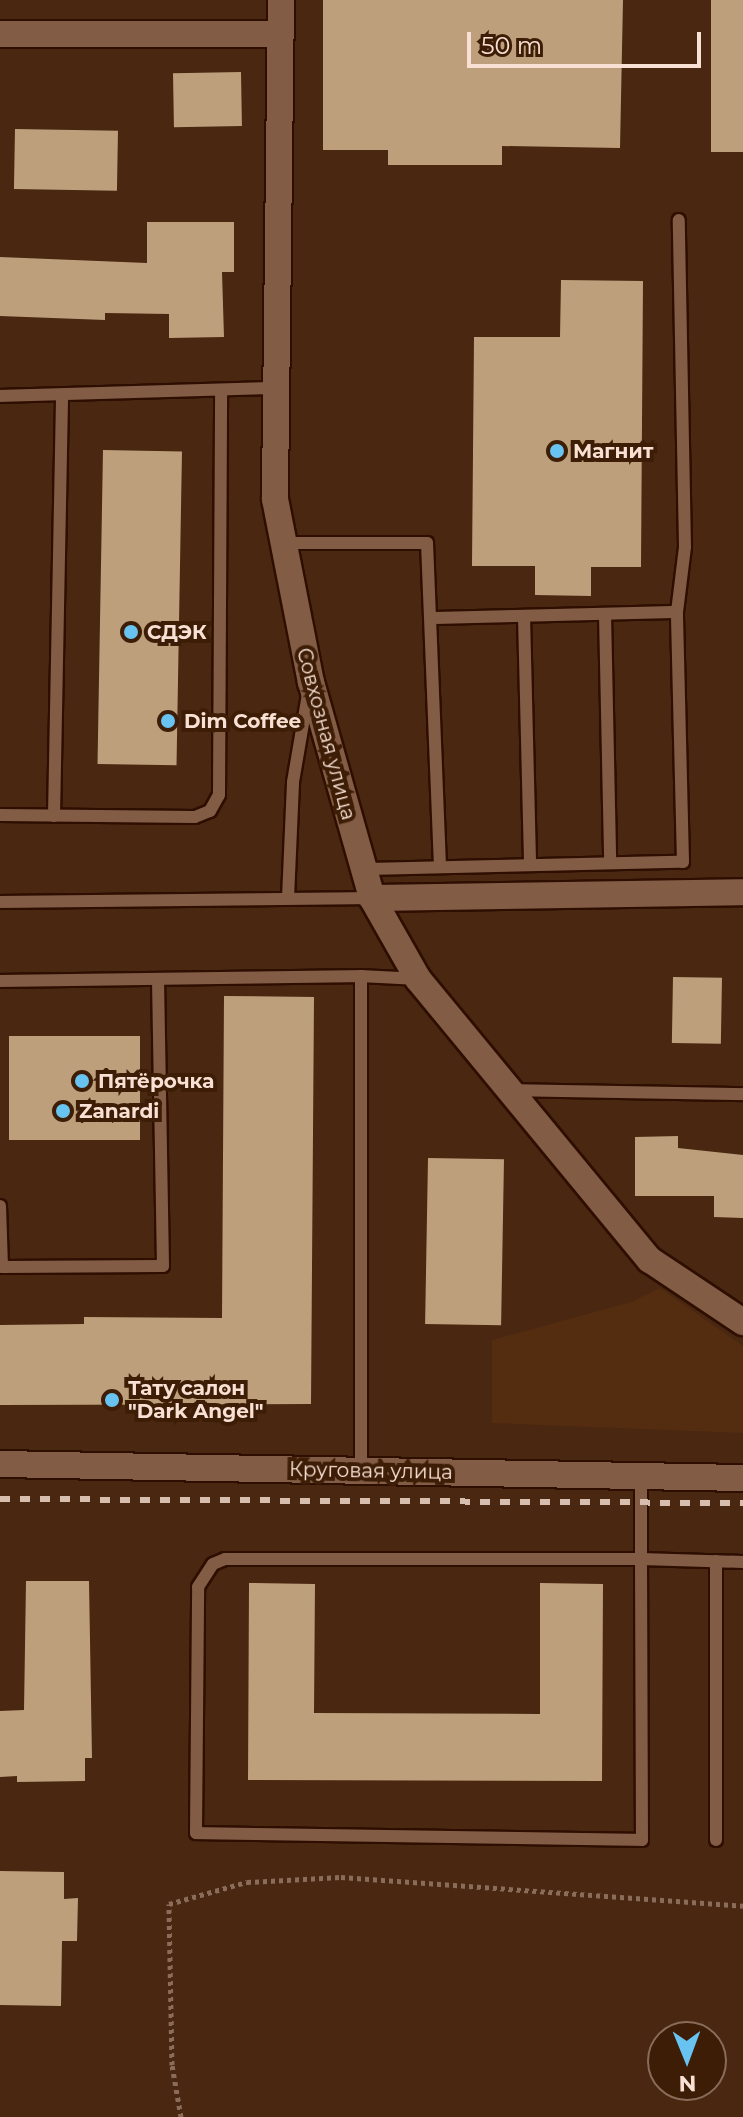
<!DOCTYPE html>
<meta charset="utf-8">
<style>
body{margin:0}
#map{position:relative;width:743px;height:2117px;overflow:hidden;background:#492711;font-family:Montserrat,sans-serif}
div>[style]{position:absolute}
.built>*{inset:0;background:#542c10}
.building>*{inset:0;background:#bda07b;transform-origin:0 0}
.path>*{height:5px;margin-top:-2.5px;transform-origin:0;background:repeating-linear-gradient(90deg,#8a6c5a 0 4px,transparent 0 8px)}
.roads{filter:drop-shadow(2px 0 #2e0e00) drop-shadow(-2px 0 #2e0e00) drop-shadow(0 2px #2e0e00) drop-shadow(0 -2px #2e0e00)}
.service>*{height:12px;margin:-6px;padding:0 6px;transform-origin:6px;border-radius:6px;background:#825c44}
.minor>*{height:26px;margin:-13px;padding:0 13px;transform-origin:13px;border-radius:13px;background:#825c44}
.rail>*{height:6px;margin-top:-3px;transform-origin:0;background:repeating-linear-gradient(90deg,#d7beaf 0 10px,transparent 0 20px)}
.dots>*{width:22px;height:22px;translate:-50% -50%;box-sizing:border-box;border:4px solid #3e1d06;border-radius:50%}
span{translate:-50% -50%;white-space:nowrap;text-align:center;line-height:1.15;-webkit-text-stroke:8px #3e1d06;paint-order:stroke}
.poi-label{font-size:20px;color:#f8e1d4;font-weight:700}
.left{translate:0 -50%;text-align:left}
.street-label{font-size:20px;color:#f8e1d4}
.north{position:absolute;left:647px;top:2021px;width:80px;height:80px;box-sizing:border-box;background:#3e1d06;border:2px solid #886b58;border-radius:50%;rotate:179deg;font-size:22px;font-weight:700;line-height:32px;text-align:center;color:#f8e1d4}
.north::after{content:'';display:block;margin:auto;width:28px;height:36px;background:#69c3f1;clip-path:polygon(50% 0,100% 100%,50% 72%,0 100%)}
.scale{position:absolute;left:467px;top:32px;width:234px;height:36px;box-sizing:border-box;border:4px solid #f8e1d4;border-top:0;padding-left:10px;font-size:24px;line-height:28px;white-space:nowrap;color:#f8e1d4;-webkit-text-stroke:6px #3e1d06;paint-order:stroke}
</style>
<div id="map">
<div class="built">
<i style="clip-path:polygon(660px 1288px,743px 1346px,743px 1433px,492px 1423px,492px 1340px,631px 1302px)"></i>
</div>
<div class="building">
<i style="clip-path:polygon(323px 0,623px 0,620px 148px,502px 146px,502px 165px,388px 165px,388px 150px,323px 150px)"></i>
<i style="left:711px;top:0;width:32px;height:152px"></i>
<i style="left:241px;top:72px;width:54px;height:68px;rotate:89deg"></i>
<i style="left:15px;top:129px;width:103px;height:60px;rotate:1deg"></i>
<i style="clip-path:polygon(147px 222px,234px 222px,234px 272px,222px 272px,224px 337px,169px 338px,169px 314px,105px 313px,105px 320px,0 316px,0 257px,147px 263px)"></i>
<i style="clip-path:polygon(561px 280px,643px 281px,641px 567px,591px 567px,591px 596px,535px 595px,535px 566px,472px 566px,474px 337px,560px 337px)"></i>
<i style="left:103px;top:450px;width:79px;height:314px;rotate:1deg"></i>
<i style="left:673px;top:977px;width:49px;height:66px;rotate:1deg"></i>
<i style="clip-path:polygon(224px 996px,314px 997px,311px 1404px,0 1405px,0 1325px,84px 1324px,84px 1317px,222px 1318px)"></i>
<i style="left:9px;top:1036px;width:131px;height:104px"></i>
<i style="clip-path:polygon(678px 1136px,678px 1148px,743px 1155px,743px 1218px,714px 1217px,714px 1196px,635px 1196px,635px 1137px)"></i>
<i style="left:428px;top:1158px;width:76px;height:166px;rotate:1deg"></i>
<i style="clip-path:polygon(26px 1581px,89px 1581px,92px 1758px,85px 1758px,85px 1781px,17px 1782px,17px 1776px,0 1777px,0 1711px,24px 1710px)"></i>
<i style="clip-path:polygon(249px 1583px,315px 1584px,314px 1713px,540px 1714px,540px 1583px,603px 1584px,602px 1781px,248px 1780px)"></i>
<i style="clip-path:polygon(0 1871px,64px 1872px,64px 1899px,78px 1898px,77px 1941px,62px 1941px,61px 2006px,0 2005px)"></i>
</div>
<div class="path">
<i style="left:181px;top:2117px;width:53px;rotate:-99.8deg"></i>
<i style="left:172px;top:2065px;width:161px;rotate:-91.1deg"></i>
<i style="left:169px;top:1904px;width:81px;rotate:-15.8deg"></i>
<i style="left:247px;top:1882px;width:94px;rotate:-3deg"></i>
<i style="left:341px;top:1877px;width:403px;rotate:4.1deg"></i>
</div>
<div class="roads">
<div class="service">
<i style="left:0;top:396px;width:273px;rotate:-1.7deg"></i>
<i style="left:283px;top:543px;width:144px"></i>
<i style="left:427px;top:543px;width:324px;rotate:87.7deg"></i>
<i style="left:677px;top:612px;width:65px;rotate:-83deg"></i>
<i style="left:685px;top:547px;width:327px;rotate:-91.1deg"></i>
<i style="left:605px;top:614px;width:249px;rotate:88.8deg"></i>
<i style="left:524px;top:616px;width:249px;rotate:88.6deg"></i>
<i style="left:0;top:815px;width:195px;rotate:0.6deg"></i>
<i style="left:195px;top:817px;width:16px;rotate:-22deg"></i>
<i style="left:210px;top:811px;width:18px;rotate:-61deg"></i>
<i style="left:219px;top:795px;width:401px;rotate:-89.7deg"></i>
<i style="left:54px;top:816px;width:420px;rotate:-88.9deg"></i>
<i style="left:363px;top:869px;width:320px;rotate:-1.3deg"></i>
<i style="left:683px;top:862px;width:250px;rotate:-91.4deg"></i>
<i style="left:677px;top:612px;width:246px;rotate:178.6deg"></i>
<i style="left:288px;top:898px;width:116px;rotate:-87.5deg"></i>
<i style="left:293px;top:782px;width:89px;rotate:-80.3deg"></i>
<i style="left:0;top:902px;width:372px;rotate:-0.6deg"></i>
<i style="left:0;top:981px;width:361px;rotate:-0.8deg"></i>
<i style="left:510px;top:1090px;width:233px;rotate:1deg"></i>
<i style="left:0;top:1206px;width:61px;rotate:88.1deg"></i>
<i style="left:2px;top:1267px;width:161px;rotate:-0.4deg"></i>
<i style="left:163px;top:1266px;width:287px;rotate:-91deg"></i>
<i style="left:361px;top:1471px;width:495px;rotate:-90deg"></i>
<i style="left:361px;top:976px;width:57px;rotate:3deg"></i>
<i style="left:641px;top:1476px;width:83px;rotate:90deg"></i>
<i style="left:641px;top:1559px;width:281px;rotate:89.8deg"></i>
<i style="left:642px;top:1840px;width:446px;rotate:-179.1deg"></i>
<i style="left:196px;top:1833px;width:246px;rotate:-89.5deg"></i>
<i style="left:198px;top:1587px;width:27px;rotate:-57deg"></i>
<i style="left:213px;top:1564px;width:13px;rotate:-23deg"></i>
<i style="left:225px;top:1559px;width:416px"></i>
<i style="left:641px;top:1559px;width:102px;rotate:1.7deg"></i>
<i style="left:716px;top:1561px;width:279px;rotate:90deg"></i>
</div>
<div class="minor">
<i style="left:281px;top:0;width:499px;rotate:90.7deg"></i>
<i style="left:275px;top:499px;width:187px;rotate:78.9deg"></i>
<i style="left:311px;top:682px;width:224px;rotate:74.2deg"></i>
<i style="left:372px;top:898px;width:93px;rotate:60.4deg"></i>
<i style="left:418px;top:979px;width:364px;rotate:50.5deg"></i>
<i style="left:650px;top:1260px;width:112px;rotate:33.7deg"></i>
<i style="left:0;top:34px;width:281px"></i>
<i style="left:372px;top:898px;width:371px;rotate:-0.9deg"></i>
<i style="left:0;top:1464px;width:743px;rotate:1.08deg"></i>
</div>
</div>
<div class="rail">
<i style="left:0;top:1499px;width:743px;rotate:0.31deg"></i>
</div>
<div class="dots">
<i style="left:557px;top:451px;background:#69c3f1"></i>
<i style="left:131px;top:632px;background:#69c3f1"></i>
<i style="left:168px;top:721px;background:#69c3f1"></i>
<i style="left:82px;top:1081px;background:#69c3f1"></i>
<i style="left:63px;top:1111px;background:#69c3f1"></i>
<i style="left:112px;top:1400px;background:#69c3f1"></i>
</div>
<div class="poi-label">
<span class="left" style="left:573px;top:451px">Магнит</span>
<span class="left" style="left:147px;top:632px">СДЭК</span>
<span class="left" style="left:184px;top:721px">Dim Coffee</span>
<span class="left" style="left:98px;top:1081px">Пятёрочка</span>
<span class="left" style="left:79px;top:1111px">Zanardi</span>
<span class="left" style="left:128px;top:1400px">Тату салон<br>"Dark Angel"</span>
</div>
<div class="street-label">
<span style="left:326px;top:734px;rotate:75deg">Совхозная улица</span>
<span style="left:371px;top:1471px;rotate:1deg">Круговая улица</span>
</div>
<div class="north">N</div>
<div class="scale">50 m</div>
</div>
